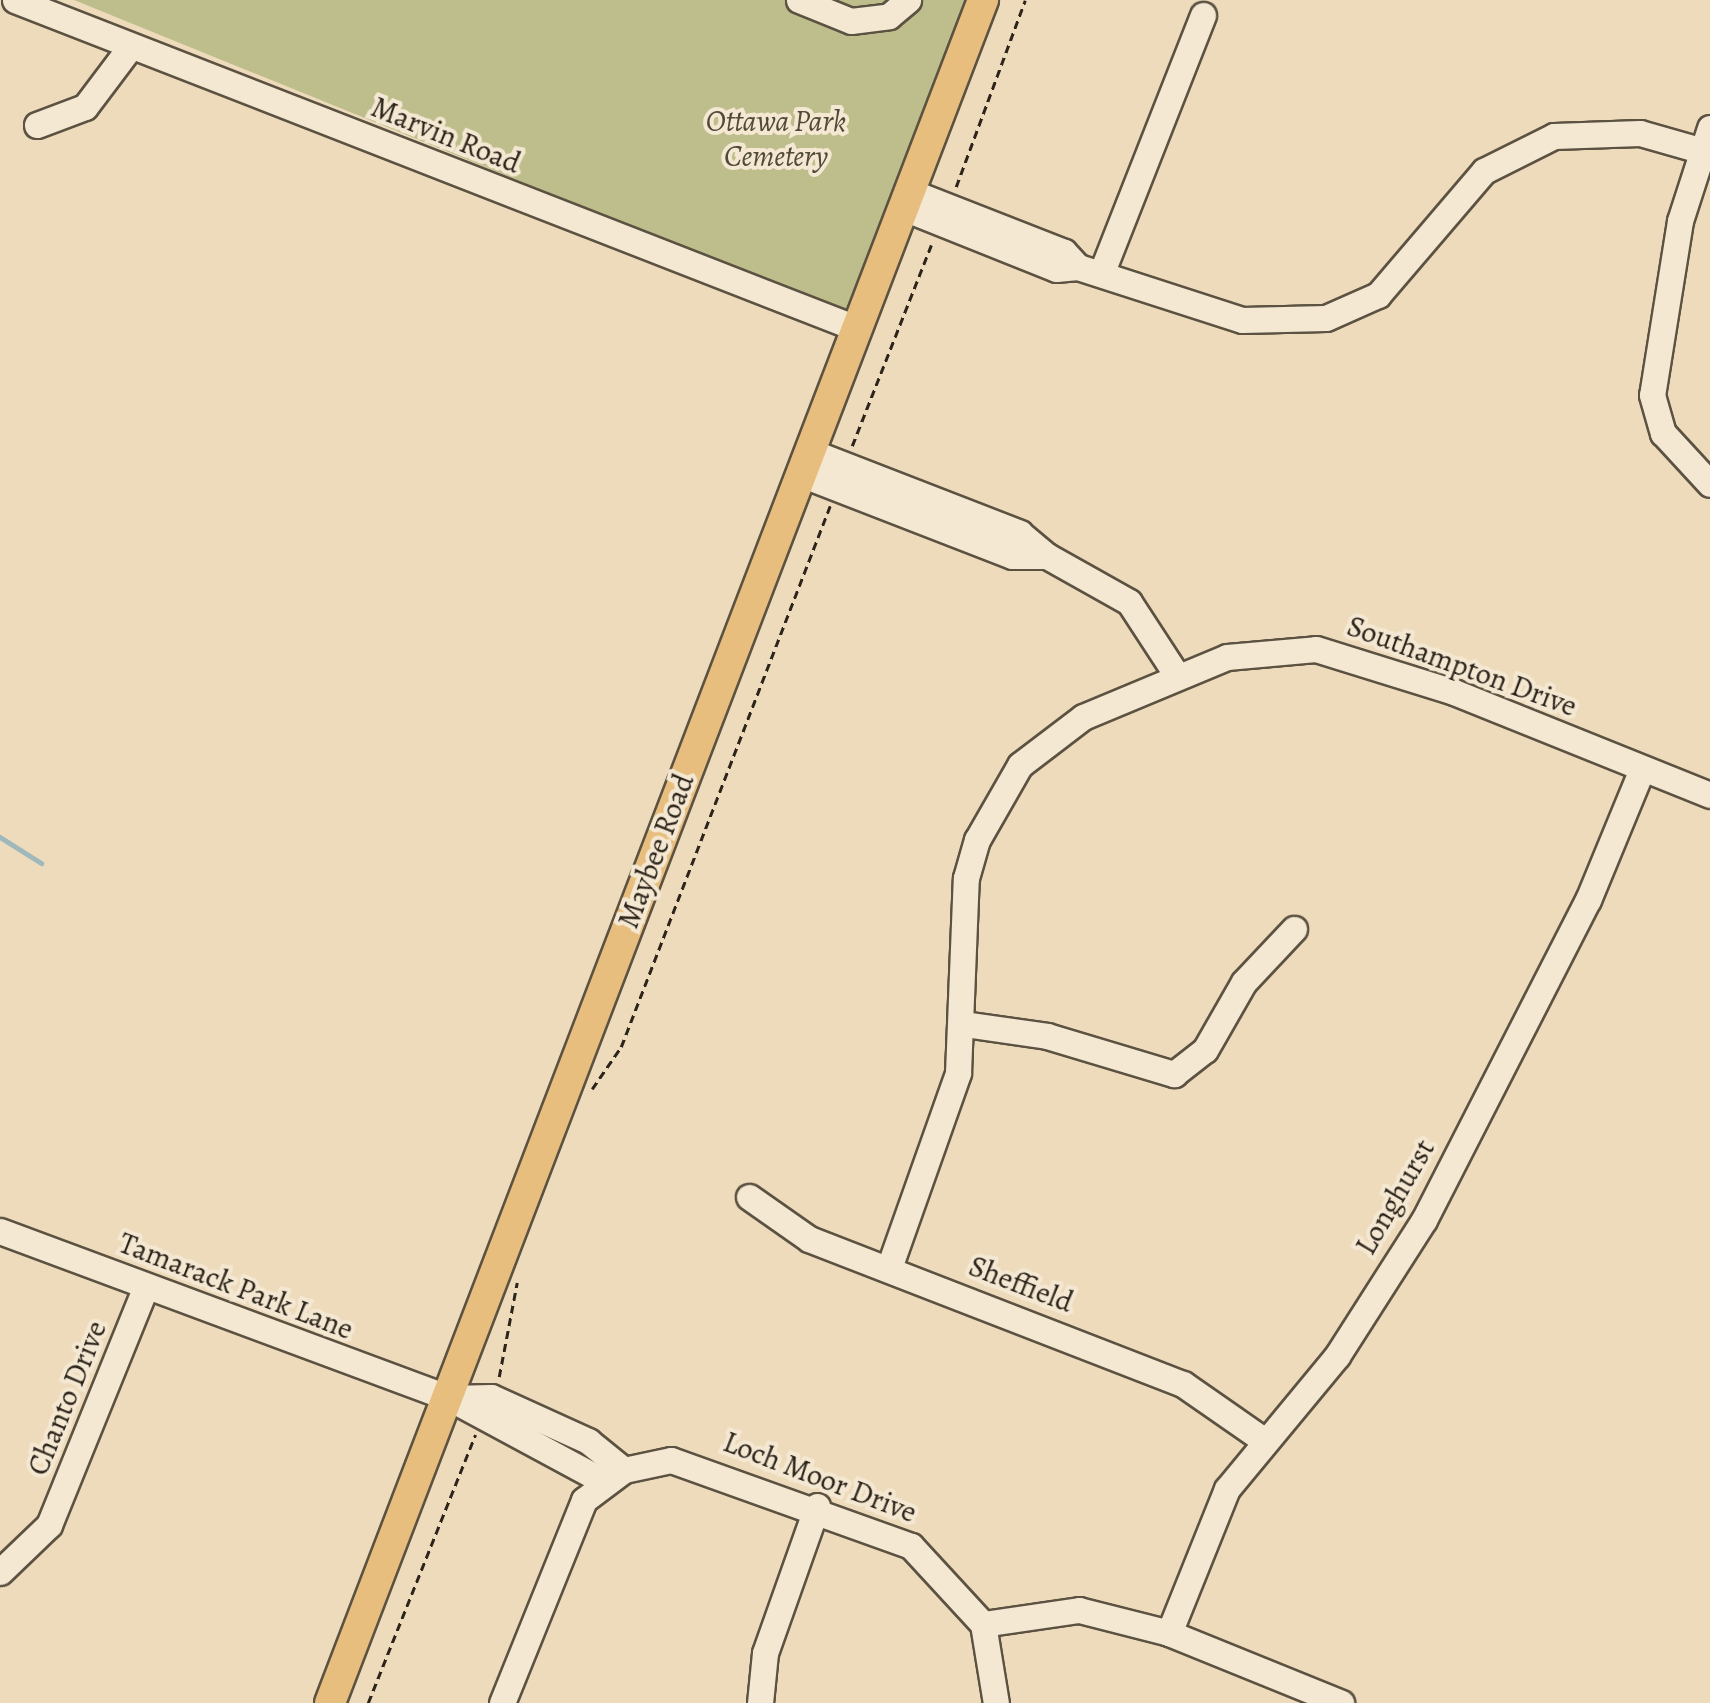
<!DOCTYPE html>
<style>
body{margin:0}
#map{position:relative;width:1710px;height:1703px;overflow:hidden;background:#eedbbb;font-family:Alegreya,serif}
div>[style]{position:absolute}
.green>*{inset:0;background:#bebe8c}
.stream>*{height:5px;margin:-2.5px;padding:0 2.5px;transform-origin:2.5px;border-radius:2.5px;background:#9fb8bc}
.path>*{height:2.5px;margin-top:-1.25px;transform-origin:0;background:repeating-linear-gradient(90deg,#2c241a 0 8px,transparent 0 13px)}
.roads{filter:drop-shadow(2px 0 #5c5242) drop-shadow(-2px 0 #5c5242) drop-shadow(0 2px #5c5242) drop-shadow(0 -2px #5c5242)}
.minor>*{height:25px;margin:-12.5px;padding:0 12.5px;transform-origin:12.5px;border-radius:12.5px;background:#f4e8d3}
.major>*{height:30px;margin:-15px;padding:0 15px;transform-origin:15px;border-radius:15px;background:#e7be7e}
span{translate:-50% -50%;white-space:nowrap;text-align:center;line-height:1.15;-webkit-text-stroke:8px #f4e8d3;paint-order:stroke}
.park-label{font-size:30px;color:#504a36;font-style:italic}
.street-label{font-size:30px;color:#2c241a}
</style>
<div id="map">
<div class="green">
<i style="clip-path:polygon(74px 0,975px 0,852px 316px)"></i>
</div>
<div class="stream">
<i style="left:0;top:837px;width:49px;rotate:32.4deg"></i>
</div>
<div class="path">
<i style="left:956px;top:187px;width:199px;rotate:-69.7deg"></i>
<i style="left:852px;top:446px;width:216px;rotate:-68.5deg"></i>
<i style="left:592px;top:1089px;width:51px;rotate:-55.4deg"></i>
<i style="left:621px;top:1047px;width:580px;rotate:-68.88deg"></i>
<i style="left:499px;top:1377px;width:96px;rotate:-79.2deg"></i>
<i style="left:368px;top:1703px;width:289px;rotate:-68.2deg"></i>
</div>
<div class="roads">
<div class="minor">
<i style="left:15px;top:0;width:903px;rotate:21.31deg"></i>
<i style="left:799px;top:0;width:56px;rotate:22deg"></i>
<i style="left:851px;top:21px;width:38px;rotate:-7deg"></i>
<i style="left:889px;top:16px;width:25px;rotate:-40deg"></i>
<i style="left:37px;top:125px;width:51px;rotate:-20.6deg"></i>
<i style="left:85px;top:107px;width:76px;rotate:-53deg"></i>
<i style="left:1710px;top:128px;width:98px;rotate:107.9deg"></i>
<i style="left:1680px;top:221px;width:176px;rotate:99.1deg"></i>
<i style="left:1652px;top:395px;width:40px;rotate:74deg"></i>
<i style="left:1663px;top:433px;width:69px;rotate:47.3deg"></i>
<i style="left:901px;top:207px;width:167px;rotate:21.8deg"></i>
<i style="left:1056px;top:269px;width:22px;rotate:-5deg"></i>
<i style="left:1078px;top:267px;width:21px;rotate:-133deg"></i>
<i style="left:1064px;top:252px;width:168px;rotate:-158.6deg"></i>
<i style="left:1078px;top:267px;width:172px;rotate:17.9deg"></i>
<i style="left:1242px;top:320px;width:84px;rotate:-1.4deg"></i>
<i style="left:1326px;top:318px;width:57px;rotate:-23.9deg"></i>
<i style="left:1378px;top:295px;width:163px;rotate:-49.5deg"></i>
<i style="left:1484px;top:171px;width:78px;rotate:-26.6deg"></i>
<i style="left:1554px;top:136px;width:86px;rotate:-2deg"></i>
<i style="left:1640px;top:133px;width:73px;rotate:15.9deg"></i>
<i style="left:1103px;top:269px;width:273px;rotate:-68.5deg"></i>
<i style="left:801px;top:474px;width:226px;rotate:21.2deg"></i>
<i style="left:1012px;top:556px;width:35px"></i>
<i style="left:1047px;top:556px;width:35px;rotate:-140deg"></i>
<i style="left:1020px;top:533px;width:226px;rotate:-158.8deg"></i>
<i style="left:1047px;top:556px;width:94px;rotate:29.3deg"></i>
<i style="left:1129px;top:602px;width:86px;rotate:56.9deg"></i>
<i style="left:964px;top:1024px;width:84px;rotate:8.2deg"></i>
<i style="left:1047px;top:1036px;width:133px;rotate:16.7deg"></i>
<i style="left:1174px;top:1074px;width:39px;rotate:-38deg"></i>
<i style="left:1205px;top:1050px;width:78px;rotate:-60.2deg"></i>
<i style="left:1244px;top:982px;width:73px;rotate:-46.7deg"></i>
<i style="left:749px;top:1197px;width:73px;rotate:35deg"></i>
<i style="left:809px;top:1239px;width:401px;rotate:21.2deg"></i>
<i style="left:1183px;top:1384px;width:100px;rotate:34.8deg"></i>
<i style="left:0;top:1231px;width:479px;rotate:20.4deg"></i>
<i style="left:889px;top:1268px;width:207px;rotate:-70.5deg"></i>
<i style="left:958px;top:1073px;width:195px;rotate:-87.7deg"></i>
<i style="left:966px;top:878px;width:40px;rotate:-74deg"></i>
<i style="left:977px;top:840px;width:86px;rotate:-60.2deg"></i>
<i style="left:1020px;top:765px;width:79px;rotate:-37.3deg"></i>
<i style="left:1083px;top:717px;width:156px;rotate:-22.6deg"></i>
<i style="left:1227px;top:657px;width:89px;rotate:-5.1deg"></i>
<i style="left:1316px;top:649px;width:145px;rotate:17.3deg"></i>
<i style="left:1454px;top:692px;width:276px;rotate:21.9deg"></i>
<i style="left:605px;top:1482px;width:177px;rotate:-151.7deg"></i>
<i style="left:449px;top:1398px;width:42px;rotate:-1.4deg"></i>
<i style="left:491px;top:1397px;width:107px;rotate:24.4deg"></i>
<i style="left:588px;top:1441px;width:46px;rotate:38.9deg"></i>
<i style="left:0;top:1572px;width:68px;rotate:-43.8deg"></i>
<i style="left:49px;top:1525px;width:258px;rotate:-67.9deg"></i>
<i style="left:983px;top:1624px;width:97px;rotate:-8.3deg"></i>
<i style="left:1079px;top:1610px;width:93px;rotate:14.3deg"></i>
<i style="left:1169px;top:1633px;width:186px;rotate:22.1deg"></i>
<i style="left:1169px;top:1633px;width:155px;rotate:-68.1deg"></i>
<i style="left:1227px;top:1489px;width:173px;rotate:-50.4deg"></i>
<i style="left:1337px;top:1356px;width:161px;rotate:-57.4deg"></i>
<i style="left:1424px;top:1220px;width:360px;rotate:-62.9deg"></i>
<i style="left:1588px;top:900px;width:142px;rotate:-67.6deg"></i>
<i style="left:502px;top:1703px;width:219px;rotate:-68deg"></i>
<i style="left:584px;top:1500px;width:50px;rotate:-36.9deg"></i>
<i style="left:624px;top:1470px;width:48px;rotate:-12deg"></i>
<i style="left:671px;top:1460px;width:255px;rotate:19.7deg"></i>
<i style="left:911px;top:1546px;width:106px;rotate:47.3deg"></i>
<i style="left:983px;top:1624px;width:80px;rotate:80.7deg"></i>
<i style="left:760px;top:1703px;width:50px;rotate:-84.3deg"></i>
<i style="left:765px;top:1653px;width:156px;rotate:-70.5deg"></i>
</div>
<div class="major">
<i style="left:330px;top:1703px;width:1824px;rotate:-69.02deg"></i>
</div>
</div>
<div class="park-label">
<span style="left:776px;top:138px">Ottawa Park<br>Cemetery</span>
</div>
<div class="street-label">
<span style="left:446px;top:135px;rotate:22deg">Marvin Road</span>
<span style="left:1462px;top:666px;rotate:20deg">Southampton Drive</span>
<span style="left:656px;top:851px;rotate:-69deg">Maybee Road</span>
<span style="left:1395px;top:1197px;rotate:-60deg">Longhurst</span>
<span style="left:1021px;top:1284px;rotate:21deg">Sheffield</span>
<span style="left:236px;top:1286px;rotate:21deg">Tamarack Park Lane</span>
<span style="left:67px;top:1398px;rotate:-68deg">Chanto Drive</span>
<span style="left:820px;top:1477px;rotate:21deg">Loch Moor Drive</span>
</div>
</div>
